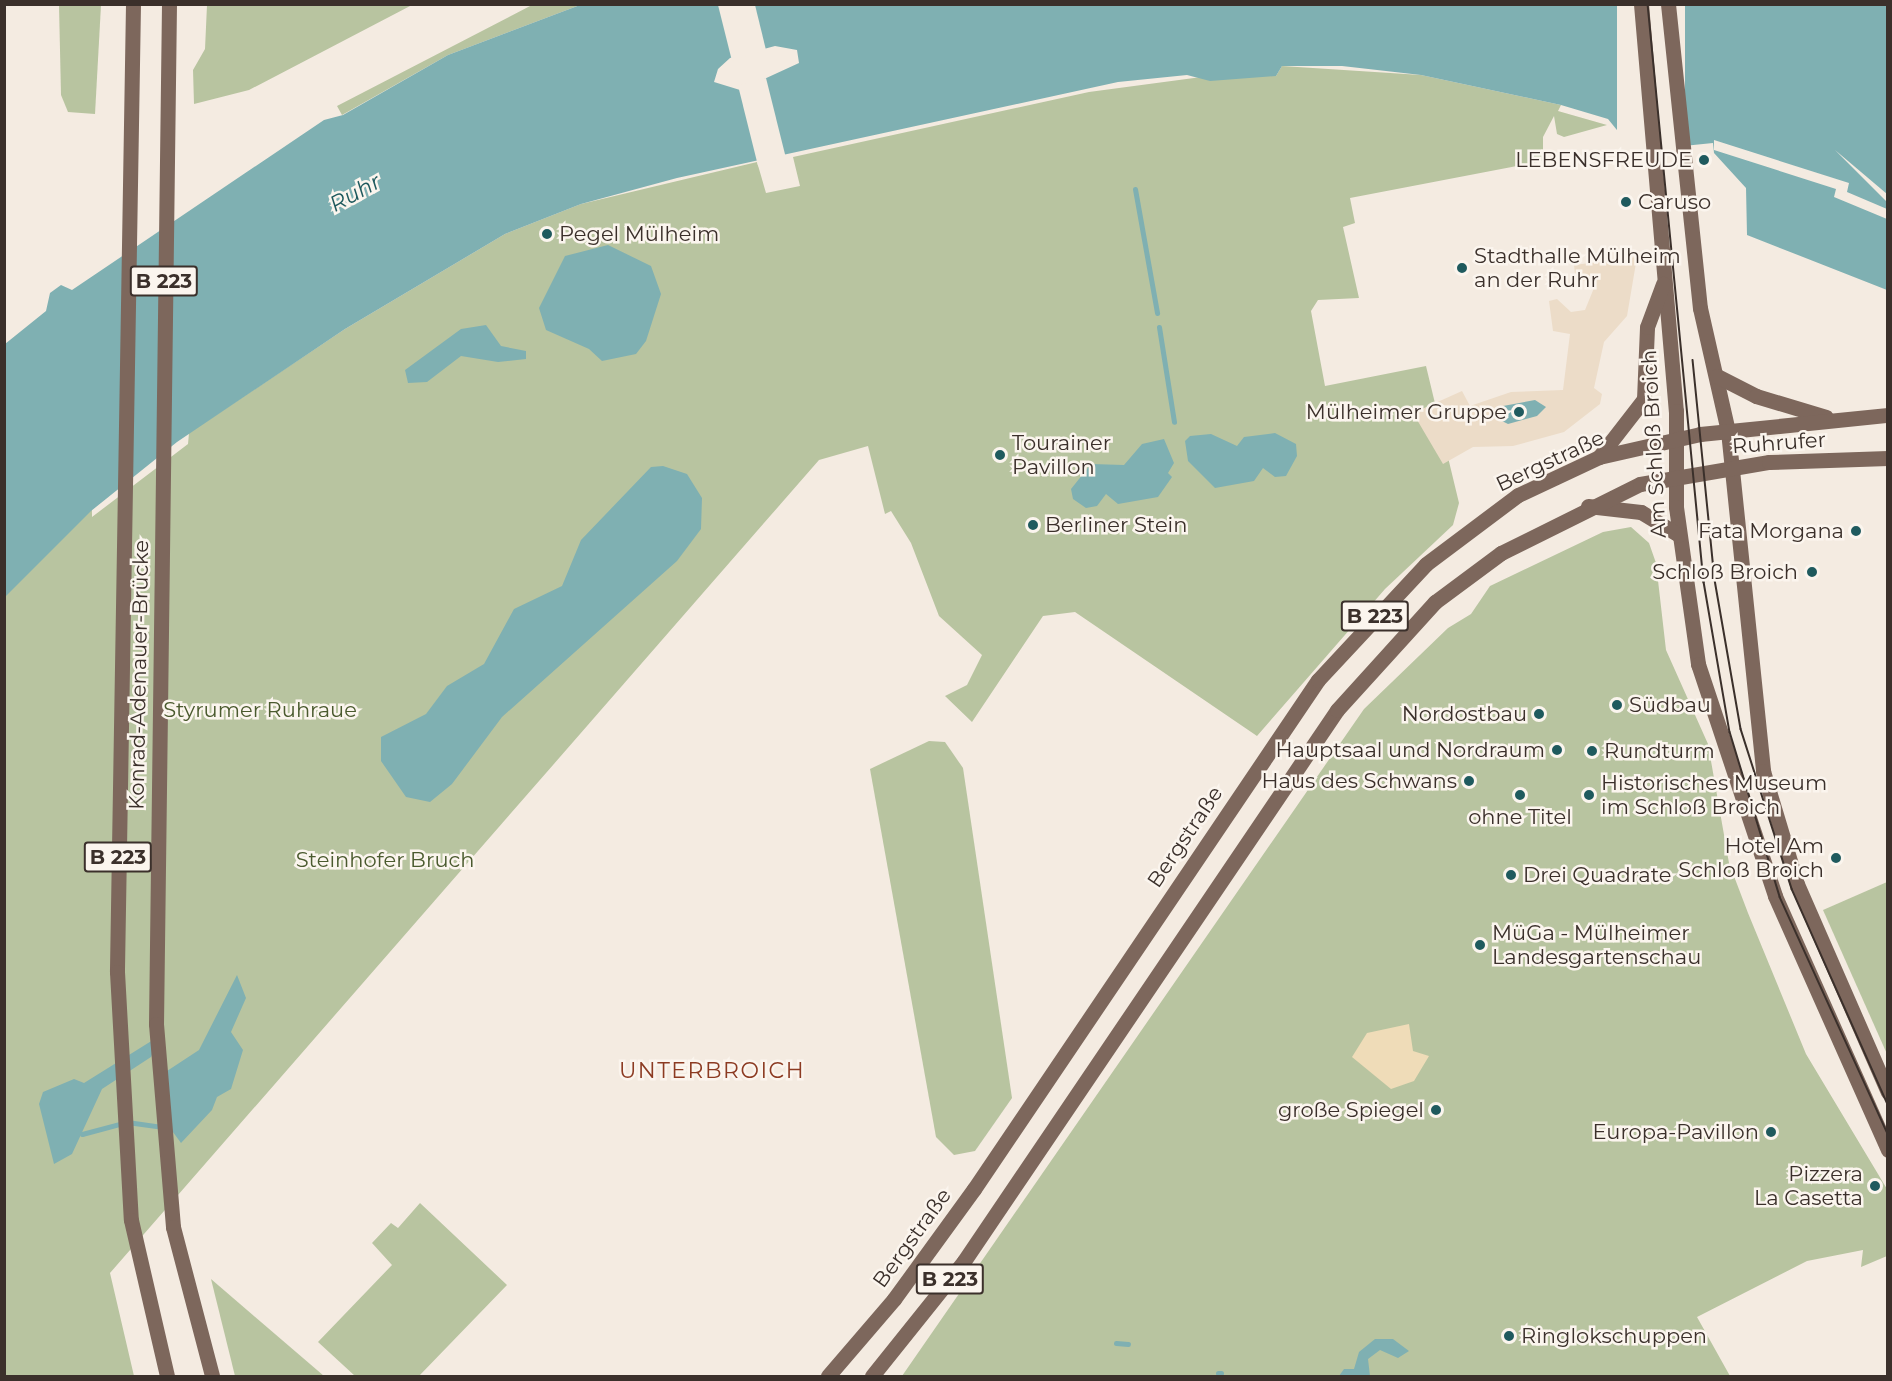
<!DOCTYPE html>
<meta charset="utf-8">
<style>
body{margin:0}
#map{position:relative;width:1892px;height:1381px;overflow:hidden;background:#f4ebe1;font-family:Montserrat,sans-serif}
div>[style]{position:absolute}
.green>*{inset:0;background:#b8c4a0}
.sand>*{inset:0;background:#efdcb8}
.plaza>*{inset:0;background:#ecdcc8}
.water>*{inset:0;background:#7fb0b2}
.pier>*{inset:0;background:#f4ebe1;transform-origin:0 0}
.stream>*{height:5px;margin:-2.5px;padding:0 2.5px;transform-origin:2.5px;border-radius:2.5px;background:#7fb0b2}
.major>*{height:15px;margin:-7.5px;padding:0 7.5px;transform-origin:7.5px;border-radius:7.5px;background:#7d675c}
.tram>*{height:1.5px;margin:-0.75px;padding:0 0.75px;transform-origin:0.75px;border-radius:0.75px;background:#3b302b}
.dots>*{width:16px;height:16px;translate:-50% -50%;box-sizing:border-box;border:3px solid #fbf5ee;border-radius:50%}
span{translate:-50% -50%;white-space:nowrap;text-align:center;line-height:1.15;-webkit-text-stroke:5px #fbf5ee;paint-order:stroke}
.shield-label span{padding:2px 4px;background:#fbf5ee;border:2px solid;border-radius:4px;-webkit-text-stroke-width:0}
.shield-label{font-size:20px;color:#3b302b;font-weight:700}
.poi-label{font-size:21px;color:#3b302b}
.right{translate:-100% -50%;text-align:right}
.left{translate:0 -50%;text-align:left}
.street-label{font-size:21px;color:#3b302b}
.park-label{font-size:21px;color:#4a5a2e}
.water-label{font-size:22px;color:#1f5a5e;font-style:italic}
.neighbourhood-label{font-size:22px;color:#8c3b22;letter-spacing:1.5px}
.frame{position:absolute;inset:0;border:6px solid #3b302b;pointer-events:none}
</style>
<div id="map">
<div class="green">
<i style="clip-path:polygon(59px 5px,101px 5px,95px 114px,68px 112px,61px 95px)"></i>
<i style="clip-path:polygon(207px 5px,207px 4px,412px 5px,249px 90px,194px 104px,193px 70px,205px 49px)"></i>
<i style="clip-path:polygon(532px 5px,580px 5px,448px 55px,342px 115px,337px 106px)"></i>
<i style="clip-path:polygon(1282px 66px,1421px 75px,1561px 105px,1558px 111px,1607px 125px,1564px 137px,1557px 134px,1554px 116px,1543px 137px,1543px 161px,1350px 198px,1355px 223px,1343px 227px,1359px 298px,1318px 300px,1311px 311px,1325px 386px,1426px 366px,1459px 503px,1453px 525px,1385px 589px,1257px 736px,1075px 612px,1043px 616px,972px 722px,945px 696px,967px 685px,982px 655px,939px 616px,911px 543px,891px 511px,885px 514px,868px 446px,819px 460px,110px 1273px,134px 1376px,5px 1376px,5px 468px,91px 389px,92px 517px,188px 444px,189px 433px,345px 329px,505px 234px,581px 204px,757px 162px,766px 193px,800px 186px,793px 157px,1089px 92px,1209px 76px,1276px 76px)"></i>
<i style="clip-path:polygon(1631px 527px,1649px 543px,1656px 563px,1666px 650px,1708px 744px,1729px 863px,1748px 913px,1806px 1054px,1887px 1189px,1887px 1256px,1861px 1267px,1863px 1250px,1807px 1261px,1697px 1317px,1730px 1376px,902px 1376px,1364px 709px,1448px 628px,1471px 614px,1490px 586px,1603px 532px)"></i>
<i style="clip-path:polygon(929px 741px,945px 742px,963px 768px,1012px 1098px,975px 1151px,954px 1155px,936px 1137px,870px 769px)"></i>
<i style="clip-path:polygon(1887px 882px,1887px 1054px,1823px 910px)"></i>
<i style="clip-path:polygon(420px 1203px,507px 1285px,419px 1376px,355px 1376px,318px 1342px,392px 1265px,372px 1243px,391px 1223px,398px 1228px)"></i>
<i style="clip-path:polygon(211px 1279px,324px 1376px,235px 1376px)"></i>
</div>
<div class="sand">
<i style="clip-path:polygon(1409px 1024px,1413px 1051px,1429px 1056px,1414px 1081px,1391px 1089px,1352px 1057px,1367px 1033px)"></i>
</div>
<div class="plaza">
<i style="clip-path:polygon(1637px 257px,1627px 316px,1604px 342px,1594px 388px,1602px 394px,1600px 404px,1564px 432px,1513px 446px,1473px 447px,1443px 464px,1413px 413px,1462px 391px,1470px 406px,1511px 392px,1563px 390px,1570px 334px,1553px 331px,1549px 301px,1557px 299px,1571px 312px,1585px 310px,1594px 288px,1575px 274px,1574px 265px)"></i>
</div>
<div class="water">
<i style="clip-path:polygon(evenodd,580px 5px,1887px 5px,1887px 194px,1835px 150px,1887px 202px,1887px 290px,1747px 235px,1746px 188px,1714px 153px,1713px 143px,1634px 151px,1608px 119px,1561px 105px,1421px 75px,1342px 66px,1282px 66px,1276px 76px,1210px 81px,1187px 75px,1118px 82px,677px 178px,581px 204px,505px 234px,345px 329px,177px 442px,91px 511px,5px 597px,5px 344px,46px 311px,50px 293px,61px 285px,72px 290px,324px 120px,343px 115px,448px 55px,580px 5px,775px 46px,797px 50px,799px 63px,740px 90px,714px 82px,718px 69px,730px 58px,775px 46px)"></i>
<i style="clip-path:polygon(608px 245px,651px 266px,661px 294px,646px 341px,636px 354px,602px 361px,589px 349px,546px 330px,539px 308px,565px 256px)"></i>
<i style="clip-path:polygon(486px 325px,501px 346px,526px 351px,526px 359px,498px 362px,461px 356px,427px 382px,408px 383px,405px 370px,461px 329px)"></i>
<i style="clip-path:polygon(1535px 400px,1546px 407px,1537px 416px,1508px 424px,1492px 416px,1503px 406px)"></i>
<i style="clip-path:polygon(1275px 433px,1296px 444px,1297px 456px,1286px 476px,1275px 477px,1263px 468px,1254px 481px,1215px 488px,1188px 461px,1185px 441px,1190px 436px,1211px 434px,1237px 446px,1244px 437px)"></i>
<i style="clip-path:polygon(1164px 439px,1174px 463px,1168px 473px,1172px 477px,1158px 497px,1118px 504px,1106px 494px,1097px 506px,1086px 508px,1073px 499px,1071px 489px,1091px 464px,1124px 465px,1142px 444px)"></i>
<i style="clip-path:polygon(663px 466px,687px 474px,702px 498px,701px 529px,677px 561px,502px 717px,452px 784px,430px 802px,406px 797px,381px 761px,381px 737px,426px 714px,447px 686px,484px 664px,514px 609px,562px 586px,581px 540px,651px 467px)"></i>
<i style="clip-path:polygon(237px 975px,246px 998px,231px 1032px,243px 1050px,231px 1089px,217px 1097px,212px 1110px,181px 1143px,170px 1128px,167px 1071px,199px 1050px)"></i>
<i style="clip-path:polygon(161px 1035px,151px 1057px,102px 1089px,72px 1154px,54px 1164px,39px 1104px,43px 1092px,74px 1079px,84px 1083px)"></i>
<i style="clip-path:polygon(1375px 1339px,1393px 1339px,1409px 1351px,1398px 1358px,1380px 1350px,1368px 1359px,1370px 1376px,1339px 1376px,1344px 1369px,1354px 1369px,1359px 1352px)"></i>
</div>
<div class="pier">
<i style="clip-path:polygon(718px 5px,755px 5px,766px 50px,732px 61px)"></i>
<i style="left:1617px;top:5px;width:68px;height:148px"></i>
<i style="left:766px;top:78px;width:84px;height:29px;rotate:76deg"></i>
<i style="clip-path:polygon(1714px 140px,1849px 183px,1847px 192px,1887px 209px,1887px 219px,1834px 197px,1836px 189px,1714px 150px)"></i>
</div>
<div class="stream">
<i style="left:1135px;top:189px;width:126px;rotate:79.9deg"></i>
<i style="left:1159px;top:327px;width:96px;rotate:81deg"></i>
<i style="left:82px;top:1134px;width:47px;rotate:-14.9deg"></i>
<i style="left:127px;top:1122px;width:35px;rotate:8deg"></i>
<i style="left:1116px;top:1343px;width:12px;rotate:5deg"></i>
<i style="left:1218px;top:1373px;width:3px"></i>
</div>
<div class="major">
<i style="left:133px;top:4px;width:968px;rotate:90.95deg"></i>
<i style="left:117px;top:972px;width:248px;rotate:86.8deg"></i>
<i style="left:131px;top:1220px;width:160px;rotate:77deg"></i>
<i style="left:169px;top:4px;width:1020px;rotate:90.73deg"></i>
<i style="left:156px;top:1024px;width:204px;rotate:85.2deg"></i>
<i style="left:173px;top:1227px;width:154px;rotate:75.3deg"></i>
<i style="left:1641px;top:4px;width:409px;rotate:85.1deg"></i>
<i style="left:1676px;top:411px;width:96px;rotate:90deg"></i>
<i style="left:1676px;top:507px;width:159px;rotate:82deg"></i>
<i style="left:1698px;top:664px;width:244px;rotate:71.6deg"></i>
<i style="left:1775px;top:896px;width:278px;rotate:66deg"></i>
<i style="left:1668px;top:4px;width:306px;rotate:84deg"></i>
<i style="left:1700px;top:308px;width:126px;rotate:77.2deg"></i>
<i style="left:1728px;top:431px;width:342px;rotate:84.1deg"></i>
<i style="left:1763px;top:771px;width:118px;rotate:73.3deg"></i>
<i style="left:1797px;top:884px;width:227px;rotate:66.4deg"></i>
<i style="left:1717px;top:376px;width:44px;rotate:27.1deg"></i>
<i style="left:1756px;top:396px;width:73px;rotate:16.7deg"></i>
<i style="left:1599px;top:457px;width:73px;rotate:-52.2deg"></i>
<i style="left:1644px;top:399px;width:72px;rotate:-87.6deg"></i>
<i style="left:1647px;top:327px;width:46px;rotate:-69.6deg"></i>
<i style="left:1588px;top:506px;width:53px;rotate:6.5deg"></i>
<i style="left:1641px;top:512px;width:44px;rotate:31.2deg"></i>
<i style="left:828px;top:1376px;width:101px;rotate:-49.4deg"></i>
<i style="left:894px;top:1299px;width:136px;rotate:-54deg"></i>
<i style="left:974px;top:1189px;width:614px;rotate:-55.95deg"></i>
<i style="left:1318px;top:680px;width:158px;rotate:-47deg"></i>
<i style="left:1426px;top:564px;width:115px;rotate:-36.9deg"></i>
<i style="left:1518px;top:495px;width:89px;rotate:-25.1deg"></i>
<i style="left:1599px;top:457px;width:104px;rotate:-12.8deg"></i>
<i style="left:1700px;top:434px;width:189px;rotate:-5.8deg"></i>
<i style="left:872px;top:1376px;width:147px;rotate:-51.3deg"></i>
<i style="left:964px;top:1261px;width:665px;rotate:-55.9deg"></i>
<i style="left:1337px;top:710px;width:146px;rotate:-47.8deg"></i>
<i style="left:1435px;top:602px;width:82px;rotate:-36.6deg"></i>
<i style="left:1501px;top:553px;width:155px;rotate:-26.4deg"></i>
<i style="left:1640px;top:484px;width:131px;rotate:-9.7deg"></i>
<i style="left:1769px;top:462px;width:119px;rotate:-1.9deg"></i>
</div>
<div class="tram">
<i style="left:1648px;top:4px;width:581px;rotate:84.47deg"></i>
<i style="left:1704px;top:582px;width:152px;rotate:80.2deg"></i>
<i style="left:1730px;top:732px;width:172px;rotate:73.1deg"></i>
<i style="left:1780px;top:897px;width:260px;rotate:65.5deg"></i>
<i style="left:1693px;top:360px;width:221px;rotate:84.3deg"></i>
<i style="left:1715px;top:580px;width:151px;rotate:80.1deg"></i>
<i style="left:1741px;top:729px;width:168px;rotate:72.3deg"></i>
<i style="left:1792px;top:889px;width:236px;rotate:66deg"></i>
</div>
<div class="dots">
<i style="left:1704px;top:160px;background:#1f5a5e"></i>
<i style="left:1626px;top:202px;background:#1f5a5e"></i>
<i style="left:547px;top:234px;background:#1f5a5e"></i>
<i style="left:1462px;top:268px;background:#1f5a5e"></i>
<i style="left:1519px;top:412px;background:#1f5a5e"></i>
<i style="left:1000px;top:455px;background:#1f5a5e"></i>
<i style="left:1033px;top:525px;background:#1f5a5e"></i>
<i style="left:1856px;top:531px;background:#1f5a5e"></i>
<i style="left:1812px;top:572px;background:#1f5a5e"></i>
<i style="left:1617px;top:705px;background:#1f5a5e"></i>
<i style="left:1539px;top:714px;background:#1f5a5e"></i>
<i style="left:1557px;top:750px;background:#1f5a5e"></i>
<i style="left:1592px;top:751px;background:#1f5a5e"></i>
<i style="left:1469px;top:781px;background:#1f5a5e"></i>
<i style="left:1520px;top:795px;background:#1f5a5e"></i>
<i style="left:1589px;top:795px;background:#1f5a5e"></i>
<i style="left:1836px;top:858px;background:#1f5a5e"></i>
<i style="left:1511px;top:875px;background:#1f5a5e"></i>
<i style="left:1480px;top:945px;background:#1f5a5e"></i>
<i style="left:1436px;top:1110px;background:#1f5a5e"></i>
<i style="left:1771px;top:1132px;background:#1f5a5e"></i>
<i style="left:1875px;top:1186px;background:#1f5a5e"></i>
<i style="left:1509px;top:1336px;background:#1f5a5e"></i>
</div>
<div class="shield-label">
<span style="left:164px;top:281px">B 223</span>
<span style="left:1375px;top:616px">B 223</span>
<span style="left:118px;top:857px">B 223</span>
<span style="left:950px;top:1279px">B 223</span>
</div>
<div class="poi-label">
<span class="right" style="left:1692px;top:160px">LEBENSFREUDE</span>
<span class="left" style="left:1638px;top:202px">Caruso</span>
<span class="left" style="left:559px;top:234px">Pegel Mülheim</span>
<span class="left" style="left:1474px;top:268px">Stadthalle Mülheim<br>an der Ruhr</span>
<span class="right" style="left:1507px;top:412px">Mülheimer Gruppe</span>
<span class="left" style="left:1012px;top:455px">Tourainer<br>Pavillon</span>
<span class="left" style="left:1045px;top:525px">Berliner Stein</span>
<span class="right" style="left:1844px;top:531px">Fata Morgana</span>
<span class="right" style="left:1798px;top:572px">Schloß Broich</span>
<span class="left" style="left:1629px;top:705px">Südbau</span>
<span class="right" style="left:1527px;top:714px">Nordostbau</span>
<span class="right" style="left:1545px;top:750px">Hauptsaal und Nordraum</span>
<span class="left" style="left:1604px;top:751px">Rundturm</span>
<span class="right" style="left:1457px;top:781px">Haus des Schwans</span>
<span class="left" style="left:1601px;top:795px">Historisches Museum<br>im Schloß Broich</span>
<span style="left:1520px;top:817px">ohne Titel</span>
<span class="right" style="left:1824px;top:858px">Hotel Am<br>Schloß Broich</span>
<span class="left" style="left:1523px;top:875px">Drei Quadrate</span>
<span class="left" style="left:1492px;top:945px">MüGa - Mülheimer<br>Landesgartenschau</span>
<span class="right" style="left:1424px;top:1110px">große Spiegel</span>
<span class="right" style="left:1759px;top:1132px">Europa-Pavillon</span>
<span class="right" style="left:1863px;top:1186px">Pizzera<br>La Casetta</span>
<span class="left" style="left:1521px;top:1336px">Ringlokschuppen</span>
</div>
<div class="street-label">
<span style="left:1779px;top:443px;rotate:-4deg">Ruhrufer</span>
<span style="left:1654px;top:444px;rotate:-93deg">Am Schloß Broich</span>
<span style="left:1550px;top:461px;rotate:-25deg">Bergstraße</span>
<span style="left:139px;top:675px;rotate:-89deg">Konrad-Adenauer-Brücke</span>
<span style="left:1185px;top:837px;rotate:-56deg">Bergstraße</span>
<span style="left:912px;top:1238px;rotate:-54deg">Bergstraße</span>
</div>
<div class="park-label">
<span style="left:260px;top:710px">Styrumer Ruhraue</span>
<span style="left:385px;top:860px">Steinhofer Bruch</span>
</div>
<div class="water-label">
<span style="left:355px;top:193px;rotate:-29deg">Ruhr</span>
</div>
<div class="neighbourhood-label">
<span style="left:712px;top:1071px">UNTERBROICH</span>
</div>
<div class="frame"></div>
</div>
